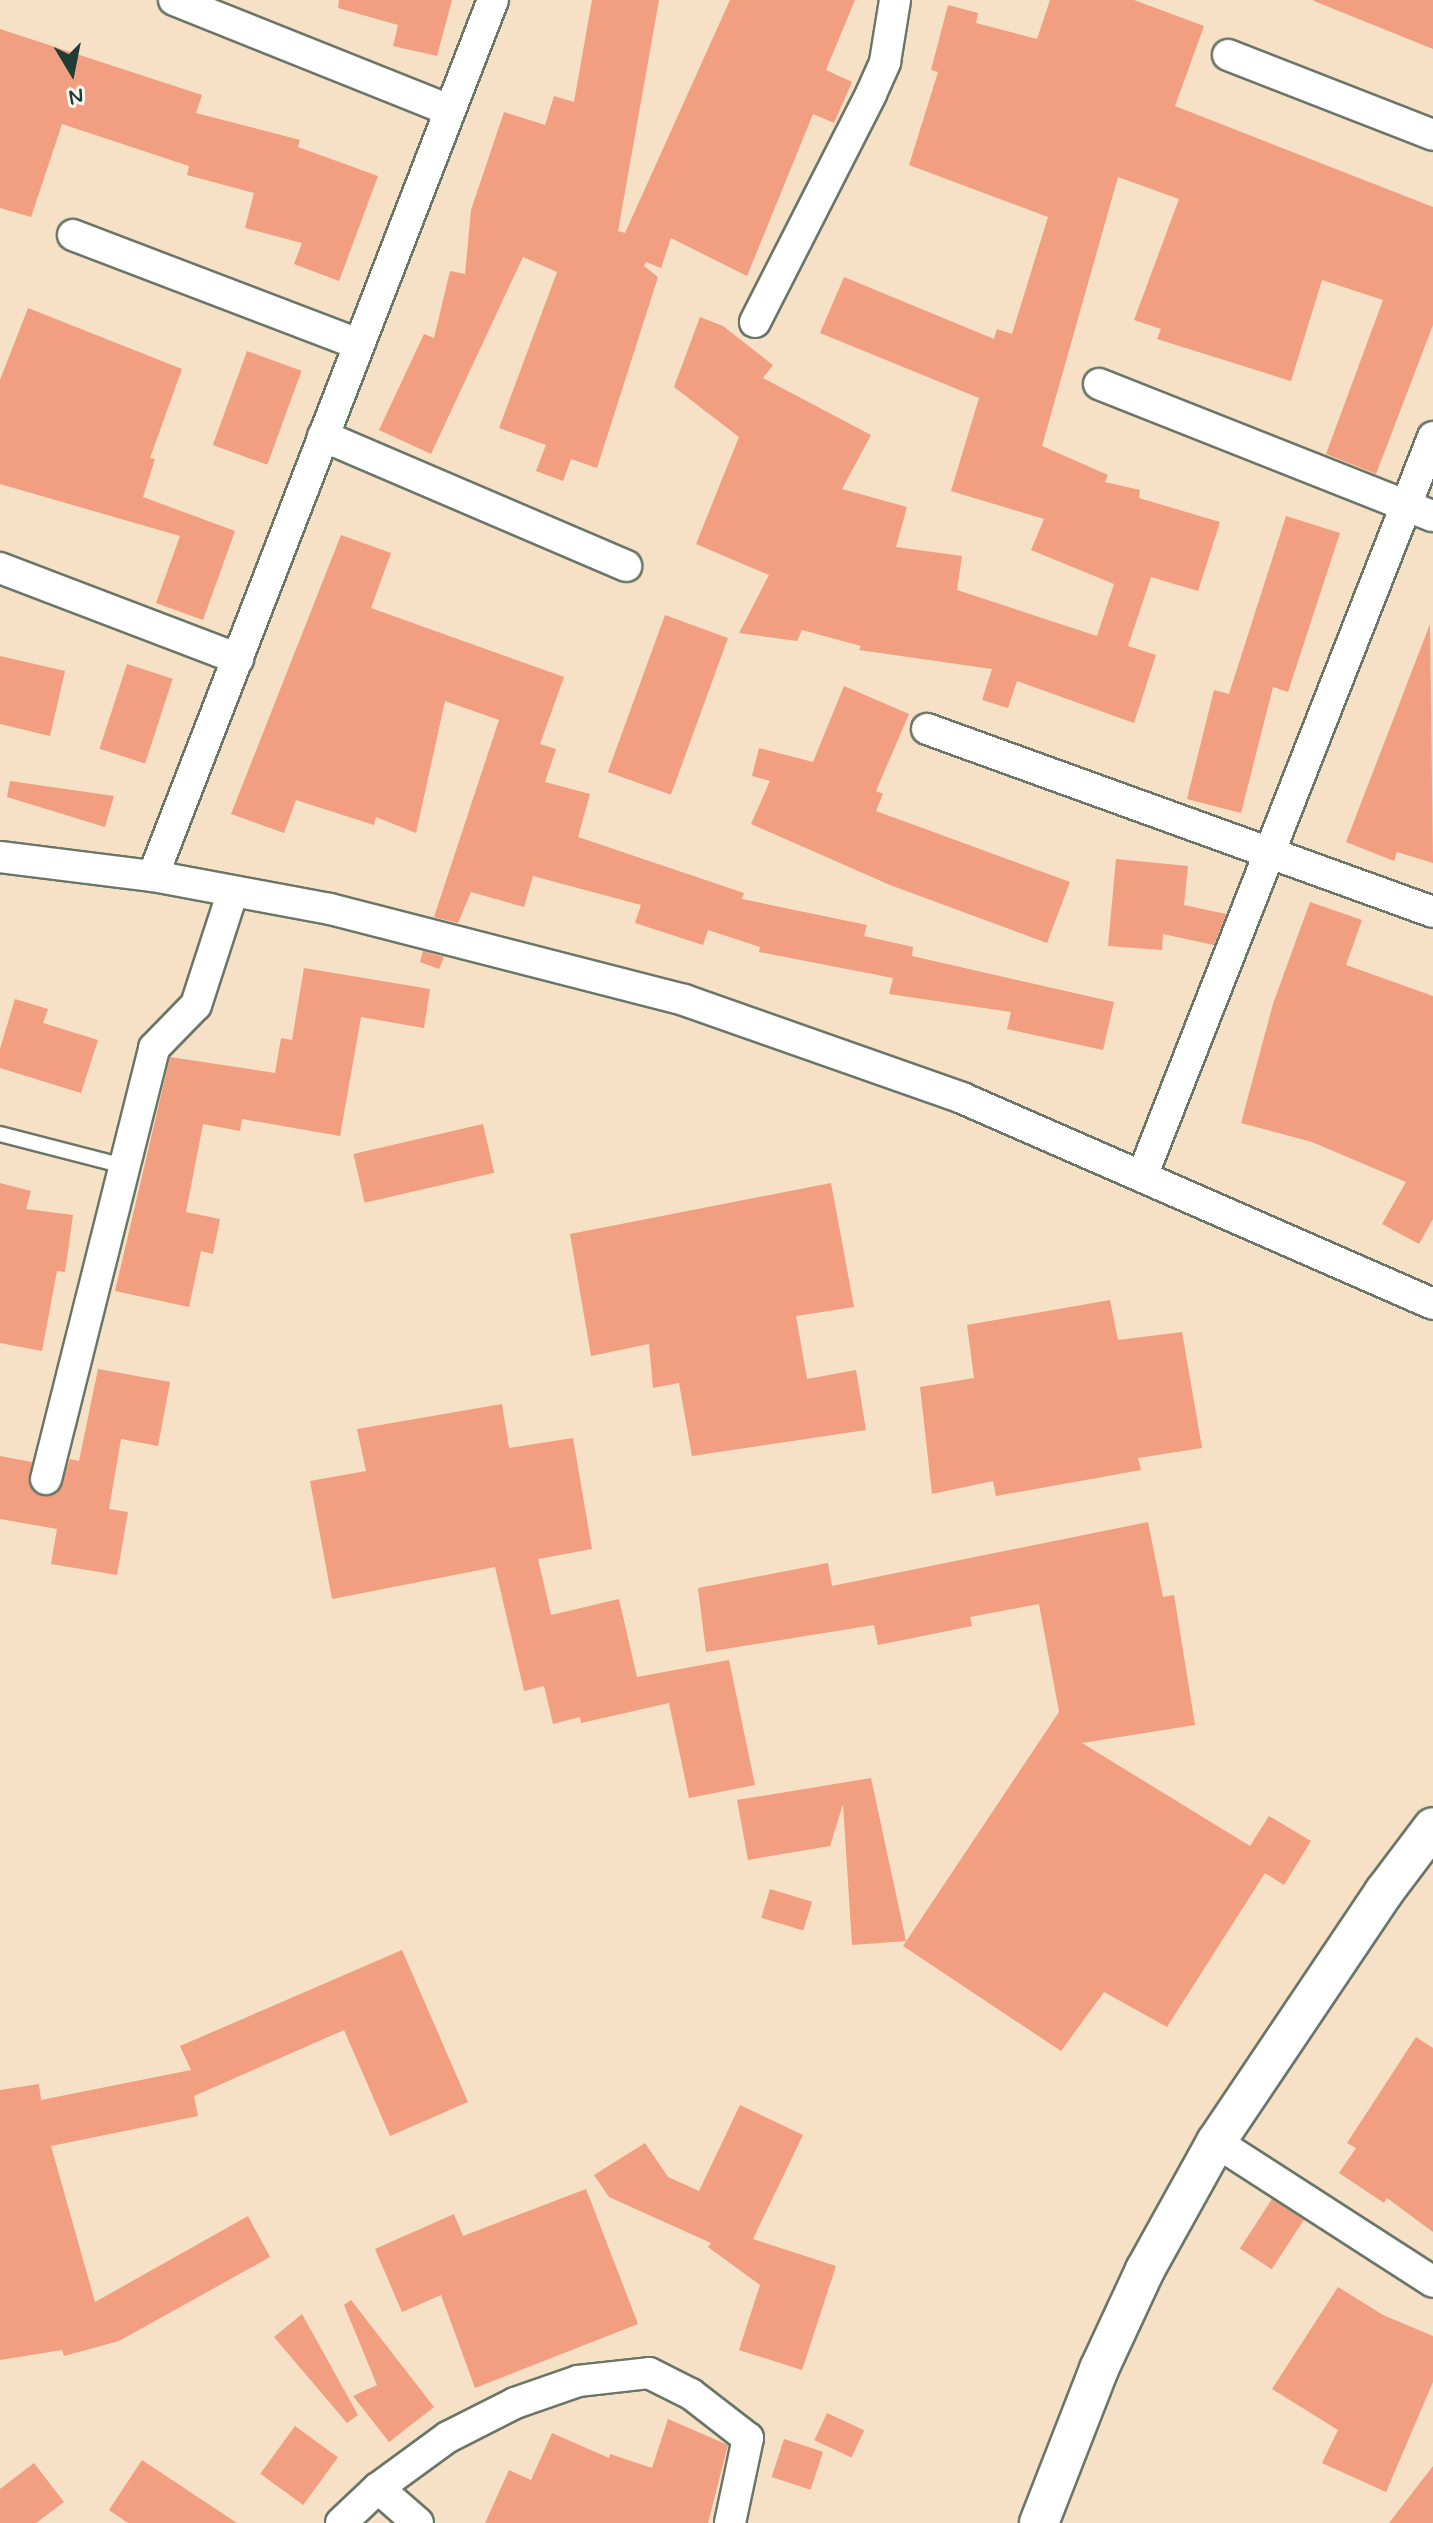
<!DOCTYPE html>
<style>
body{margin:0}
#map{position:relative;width:1433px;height:2523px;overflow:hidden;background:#f6e0c6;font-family:Mynerve,sans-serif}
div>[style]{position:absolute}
.building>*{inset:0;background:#f29e81;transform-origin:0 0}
.roads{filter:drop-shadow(2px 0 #6a7667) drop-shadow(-2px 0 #6a7667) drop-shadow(0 2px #6a7667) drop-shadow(0 -2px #6a7667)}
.service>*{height:14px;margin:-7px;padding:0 7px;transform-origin:7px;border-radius:7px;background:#fff}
.minor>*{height:30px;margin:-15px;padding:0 15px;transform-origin:15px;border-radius:15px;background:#fff}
.tertiary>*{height:38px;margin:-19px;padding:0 19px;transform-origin:19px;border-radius:19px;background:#fff}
span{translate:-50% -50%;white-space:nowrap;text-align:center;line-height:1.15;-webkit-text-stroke:6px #fbf7ec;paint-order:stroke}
.north{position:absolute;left:32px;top:32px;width:80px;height:80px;-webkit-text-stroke:6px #fbf7ec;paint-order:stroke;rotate:170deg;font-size:22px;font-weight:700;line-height:32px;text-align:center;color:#1f3d34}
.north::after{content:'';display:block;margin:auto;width:28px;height:36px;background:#1f3d34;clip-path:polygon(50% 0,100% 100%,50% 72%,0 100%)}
</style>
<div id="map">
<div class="building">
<i style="clip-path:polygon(339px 0,452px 0,437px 56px,393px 46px,398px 25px,338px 8px)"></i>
<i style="clip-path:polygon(592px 0,659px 0,618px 231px,625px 233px,730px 0,855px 0,826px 70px,852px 82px,834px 123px,813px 114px,747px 276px,671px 238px,661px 268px,646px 262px,644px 266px,658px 277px,597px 468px,571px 459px,563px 481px,536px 471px,546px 445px,499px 428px,557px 272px,523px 257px,431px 454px,379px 430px,424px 334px,434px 338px,450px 271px,465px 274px,471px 210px,504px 112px,545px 125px,554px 96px,574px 102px)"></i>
<i style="clip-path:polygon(1050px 0,1134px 0,1204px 26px,1175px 106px,1433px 207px,1433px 325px,1376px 474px,1326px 454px,1383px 300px,1322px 280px,1291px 381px,1157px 339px,1161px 329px,1134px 320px,1179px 199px,1118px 177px,1042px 446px,1108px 475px,1105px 482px,1140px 490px,1139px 498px,1220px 522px,1198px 591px,1151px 577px,1128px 646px,1156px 655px,1134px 723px,1017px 681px,1008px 708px,982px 700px,992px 669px,859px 650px,861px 646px,802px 630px,797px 641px,739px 633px,769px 575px,696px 544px,739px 437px,674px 387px,700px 317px,723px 326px,773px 365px,763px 378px,871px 435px,842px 489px,907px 507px,896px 547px,962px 556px,957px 590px,1097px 636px,1114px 584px,1031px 550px,1044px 519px,951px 491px,979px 398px,820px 333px,844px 277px,994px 339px,997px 329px,1012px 334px,1048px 217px,909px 165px,938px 72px,931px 70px,948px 5px,978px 13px,976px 23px,1037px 39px)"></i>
<i style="clip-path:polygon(1314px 0,1433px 0,1433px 49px,1314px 1px)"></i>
<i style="clip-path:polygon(0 29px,202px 95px,196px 113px,300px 140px,298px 147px,378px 176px,339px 281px,294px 264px,302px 243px,245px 228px,254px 193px,187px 175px,189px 166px,62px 124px,31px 217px,0 208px)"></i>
<i style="clip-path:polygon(28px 308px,182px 369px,150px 458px,155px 459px,143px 497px,235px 531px,203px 620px,156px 603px,180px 536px,0 484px,0 380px)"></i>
<i style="left:247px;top:351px;width:58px;height:100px;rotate:20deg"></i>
<i style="clip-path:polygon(1286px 516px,1340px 533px,1288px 692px,1273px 687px,1241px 813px,1187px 799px,1214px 690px,1229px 694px)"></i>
<i style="clip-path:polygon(341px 535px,391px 553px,371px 608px,564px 677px,540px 744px,556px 749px,545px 782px,590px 794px,578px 837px,744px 893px,742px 899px,867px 925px,864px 936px,913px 947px,912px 956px,1114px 1002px,1103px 1050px,1007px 1029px,1011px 1012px,889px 994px,893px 978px,759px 952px,760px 947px,708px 930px,703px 945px,635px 923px,641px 905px,533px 876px,524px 907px,471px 892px,458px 923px,434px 917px,499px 720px,445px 701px,416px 833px,376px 817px,374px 825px,296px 800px,284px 833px,231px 814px)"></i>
<i style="left:665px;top:615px;width:67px;height:167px;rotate:20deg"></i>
<i style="clip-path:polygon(1430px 624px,1433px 863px,1397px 852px,1394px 861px,1346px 842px)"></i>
<i style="clip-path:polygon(0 656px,65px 671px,50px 736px,0 724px)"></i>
<i style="left:127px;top:664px;width:48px;height:89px;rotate:18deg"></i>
<i style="clip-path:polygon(844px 686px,909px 714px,876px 791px,883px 794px,876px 811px,1070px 882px,1047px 943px,890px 885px,751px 824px,770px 781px,752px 776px,759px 748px,813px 762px)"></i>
<i style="clip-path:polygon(10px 781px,114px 796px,105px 827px,7px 797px)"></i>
<i style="clip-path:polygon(1116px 859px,1188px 866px,1184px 905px,1226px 914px,1214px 945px,1163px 934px,1162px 950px,1108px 946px)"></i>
<i style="clip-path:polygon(1310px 902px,1362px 920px,1346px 965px,1433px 996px,1433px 1219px,1419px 1244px,1382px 1224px,1406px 1182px,1312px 1142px,1241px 1123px,1273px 1004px)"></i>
<i style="clip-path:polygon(423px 951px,444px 957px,439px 969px,420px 962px)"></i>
<i style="clip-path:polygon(304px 968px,430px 989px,424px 1028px,361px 1017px,340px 1136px,242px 1119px,240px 1131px,203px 1124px,186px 1212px,220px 1219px,213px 1254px,201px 1251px,189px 1307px,115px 1291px,170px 1057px,275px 1073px,281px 1038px,292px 1040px)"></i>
<i style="clip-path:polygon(15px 999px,48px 1009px,43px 1023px,98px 1040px,81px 1093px,0 1068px,0 1049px)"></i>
<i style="left:483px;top:1124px;width:50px;height:133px;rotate:77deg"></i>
<i style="clip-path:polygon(0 1183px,31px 1191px,26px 1209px,73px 1215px,65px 1272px,57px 1271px,42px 1351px,0 1343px)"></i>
<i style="clip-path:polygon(831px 1183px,854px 1307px,796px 1316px,807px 1379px,856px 1370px,866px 1430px,692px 1456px,679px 1383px,653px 1388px,649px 1344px,591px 1356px,570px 1234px)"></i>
<i style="clip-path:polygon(1110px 1300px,1118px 1340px,1182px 1332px,1202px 1448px,1138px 1458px,1141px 1470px,996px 1496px,993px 1481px,932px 1494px,920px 1387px,974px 1378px,967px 1325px)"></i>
<i style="clip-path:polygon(98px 1369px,170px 1382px,158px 1446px,121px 1439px,109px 1509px,128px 1512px,117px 1575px,51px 1564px,57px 1529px,0 1519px,0 1456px,32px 1462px,29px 1483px,34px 1492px,50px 1496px,58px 1492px,70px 1459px,79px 1461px)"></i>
<i style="clip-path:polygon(502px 1404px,509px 1448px,573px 1438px,592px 1549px,538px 1559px,551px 1615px,619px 1599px,637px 1677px,729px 1660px,755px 1785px,689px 1798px,669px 1703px,581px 1723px,580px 1717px,553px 1724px,544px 1686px,524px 1691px,495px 1567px,332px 1599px,310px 1481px,366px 1471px,357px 1429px)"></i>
<i style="clip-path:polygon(1148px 1522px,1163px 1597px,1174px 1595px,1195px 1725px,1082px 1743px,1250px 1846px,1269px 1816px,1311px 1841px,1284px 1885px,1265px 1873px,1167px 2027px,1104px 1992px,1061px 2051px,903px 1946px,1059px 1712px,1039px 1604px,970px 1617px,972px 1626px,878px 1645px,874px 1625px,706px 1652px,698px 1588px,828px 1563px,832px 1586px)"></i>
<i style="clip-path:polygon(871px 1778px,906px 1941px,852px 1945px,843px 1804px,830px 1846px,748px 1860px,737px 1800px)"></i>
<i style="left:770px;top:1889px;width:44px;height:30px;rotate:17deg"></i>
<i style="clip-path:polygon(402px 1950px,468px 2102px,390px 2136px,344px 2030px,194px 2096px,198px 2116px,51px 2146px,95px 2302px,248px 2216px,270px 2257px,119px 2341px,64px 2356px,62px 2350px,0 2360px,0 2090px,39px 2084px,41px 2100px,191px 2070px,180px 2046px)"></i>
<i style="clip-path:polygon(1416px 2037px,1433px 2048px,1433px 2232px,1387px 2198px,1384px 2203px,1339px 2173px,1356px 2148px,1347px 2143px)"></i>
<i style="clip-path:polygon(740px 2105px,803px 2135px,753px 2239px,836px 2266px,802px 2370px,739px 2350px,760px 2285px,708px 2247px,711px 2243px,609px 2197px,594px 2175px,645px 2143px,668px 2177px,699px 2191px)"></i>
<i style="clip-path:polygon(586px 2189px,638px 2324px,475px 2388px,441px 2295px,402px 2312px,375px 2249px,454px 2214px,463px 2236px)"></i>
<i style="left:1272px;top:2199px;width:38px;height:59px;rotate:33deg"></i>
<i style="clip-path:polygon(1338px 2287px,1383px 2315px,1433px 2336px,1433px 2382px,1386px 2492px,1322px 2463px,1338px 2430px,1272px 2389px)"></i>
<i style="clip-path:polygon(351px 2300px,434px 2407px,389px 2442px,353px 2396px,377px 2385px,344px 2305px)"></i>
<i style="clip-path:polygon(302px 2314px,358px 2415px,347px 2423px,274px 2337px)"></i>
<i style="left:827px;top:2413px;width:41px;height:30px;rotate:25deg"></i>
<i style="clip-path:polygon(668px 2419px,728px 2445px,708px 2523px,485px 2523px,509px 2470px,531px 2480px,552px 2433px,609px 2458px,610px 2454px,652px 2468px)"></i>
<i style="left:295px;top:2426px;width:53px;height:59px;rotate:36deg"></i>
<i style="left:784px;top:2439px;width:41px;height:40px;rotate:18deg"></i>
<i style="clip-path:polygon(142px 2460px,237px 2523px,128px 2523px,109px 2510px)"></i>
<i style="clip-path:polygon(34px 2463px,64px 2502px,36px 2523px,0 2523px,0 2489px)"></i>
<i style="clip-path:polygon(1433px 2466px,1433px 2523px,1389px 2523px)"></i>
</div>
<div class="roads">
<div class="service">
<i style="left:0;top:1134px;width:128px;rotate:14.5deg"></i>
</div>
<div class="minor">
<i style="left:174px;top:0;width:294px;rotate:21.8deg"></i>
<i style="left:1228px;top:55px;width:220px;rotate:21.3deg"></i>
<i style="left:73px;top:235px;width:305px;rotate:20.9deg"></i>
<i style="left:755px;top:322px;width:256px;rotate:-63deg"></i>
<i style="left:871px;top:94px;width:35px;rotate:-66deg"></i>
<i style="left:885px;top:62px;width:63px;rotate:-80.8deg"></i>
<i style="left:1099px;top:384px;width:359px;rotate:21.6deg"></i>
<i style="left:323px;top:436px;width:330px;rotate:23.2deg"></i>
<i style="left:0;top:568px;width:255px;rotate:20.9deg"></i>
<i style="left:927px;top:729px;width:538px;rotate:19.88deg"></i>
<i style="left:0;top:857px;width:154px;rotate:7.1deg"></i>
<i style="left:153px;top:876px;width:180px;rotate:10.6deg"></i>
<i style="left:330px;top:909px;width:366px;rotate:14.4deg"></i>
<i style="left:684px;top:1000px;width:295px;rotate:19.4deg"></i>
<i style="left:962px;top:1098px;width:514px;rotate:23.62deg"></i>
<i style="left:153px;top:876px;width:940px;rotate:-68.79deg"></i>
<i style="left:1143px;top:1174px;width:792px;rotate:-68.52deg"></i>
<i style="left:46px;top:1479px;width:444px;rotate:-75.9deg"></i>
<i style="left:154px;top:1048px;width:60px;rotate:-45.7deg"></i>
<i style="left:196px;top:1005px;width:117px;rotate:-72deg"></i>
<i style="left:1216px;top:2142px;width:258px;rotate:32.8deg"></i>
<i style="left:378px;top:2488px;width:53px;rotate:41.2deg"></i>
<i style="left:341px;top:2523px;width:51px;rotate:-43.4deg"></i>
<i style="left:378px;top:2488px;width:87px;rotate:-36.1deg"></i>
<i style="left:448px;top:2437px;width:75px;rotate:-26.9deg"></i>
<i style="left:515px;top:2403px;width:67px;rotate:-19.2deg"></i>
<i style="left:578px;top:2381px;width:71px;rotate:-6.4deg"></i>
<i style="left:649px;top:2373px;width:47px;rotate:26.6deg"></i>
<i style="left:691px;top:2394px;width:72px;rotate:37.7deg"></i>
<i style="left:748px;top:2438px;width:87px;rotate:102deg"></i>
</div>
<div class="tertiary">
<i style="left:1039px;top:2523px;width:165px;rotate:-68.7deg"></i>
<i style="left:1099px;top:2369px;width:109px;rotate:-65.1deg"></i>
<i style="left:1145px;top:2270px;width:146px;rotate:-61deg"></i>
<i style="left:1216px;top:2142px;width:301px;rotate:-56.1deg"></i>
<i style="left:1384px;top:1892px;width:81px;rotate:-53deg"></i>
</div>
</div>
<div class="north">N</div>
</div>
